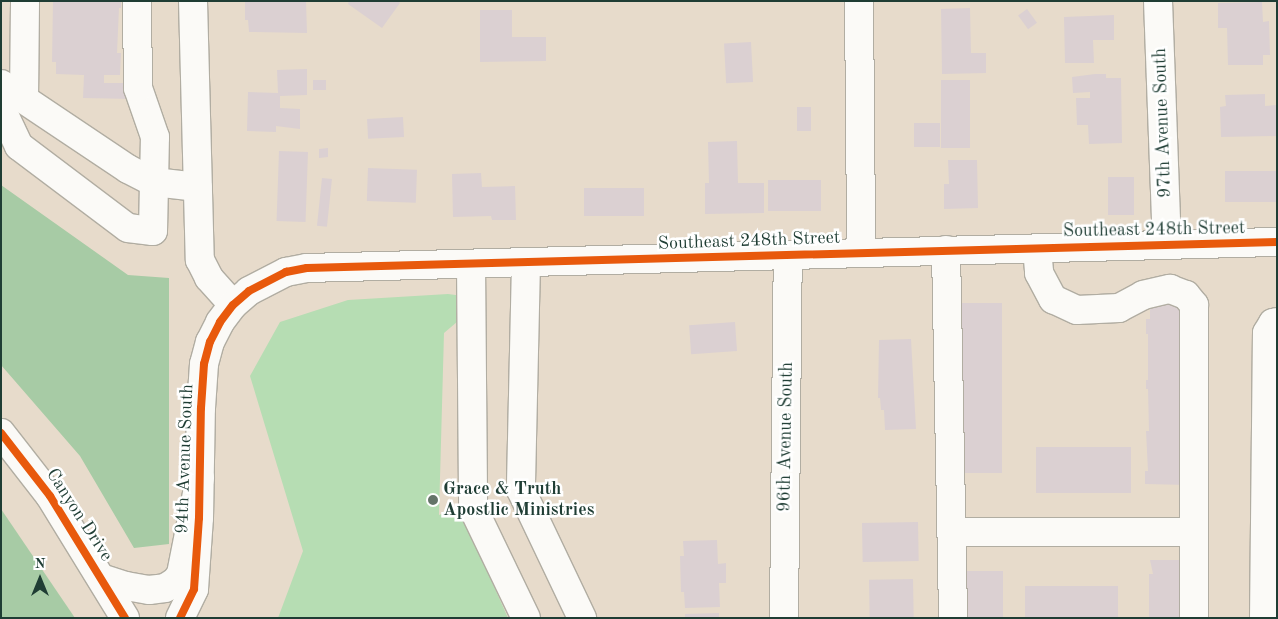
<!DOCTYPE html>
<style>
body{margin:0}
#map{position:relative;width:1278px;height:619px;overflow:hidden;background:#e7dbcb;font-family:"Old Standard TT",serif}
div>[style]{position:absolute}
.green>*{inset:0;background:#b6ddb3}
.forest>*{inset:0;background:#a7cba5}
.building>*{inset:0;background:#dbd0d2;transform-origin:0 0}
.roads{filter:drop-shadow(1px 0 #b1ada2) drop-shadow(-1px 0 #b1ada2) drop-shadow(0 1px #b1ada2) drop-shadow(0 -1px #b1ada2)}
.minor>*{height:28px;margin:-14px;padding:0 14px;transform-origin:14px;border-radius:14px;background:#fbfaf7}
.major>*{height:28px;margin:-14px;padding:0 14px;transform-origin:14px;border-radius:14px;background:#fbfaf7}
.cycleway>*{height:8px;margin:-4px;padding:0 4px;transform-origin:4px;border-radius:4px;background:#e8590c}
.dots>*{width:14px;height:14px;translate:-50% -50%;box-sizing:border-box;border:2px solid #fff;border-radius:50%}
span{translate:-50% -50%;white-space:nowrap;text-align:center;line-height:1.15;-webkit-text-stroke:5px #fff;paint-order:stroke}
.street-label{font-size:18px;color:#1f3d34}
.poi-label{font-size:18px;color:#1f3d34;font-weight:700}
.left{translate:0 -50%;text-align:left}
.frame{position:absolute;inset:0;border:2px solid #1f3d34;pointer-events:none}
.north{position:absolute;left:15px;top:554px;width:50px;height:50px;-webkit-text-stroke:4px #fff;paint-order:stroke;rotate:0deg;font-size:14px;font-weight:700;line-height:20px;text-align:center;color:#1f3d34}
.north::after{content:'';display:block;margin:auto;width:18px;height:22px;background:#1f3d34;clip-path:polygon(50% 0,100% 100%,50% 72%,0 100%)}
</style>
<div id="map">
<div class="green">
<i style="clip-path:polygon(448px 294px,463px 296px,464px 316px,444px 333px,439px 515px,459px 507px,508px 618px,278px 618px,303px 551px,250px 376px,280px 322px,348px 300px)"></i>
</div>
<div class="forest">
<i style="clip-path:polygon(1px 185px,128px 275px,169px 278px,169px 544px,134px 548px,80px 456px,1px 365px)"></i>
<i style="clip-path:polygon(1px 509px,75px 618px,1px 618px)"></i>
</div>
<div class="building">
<i style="clip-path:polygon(53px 1px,121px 1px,121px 8px,119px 8px,117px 53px,121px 53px,120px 75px,104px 75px,104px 83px,133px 83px,133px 99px,83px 98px,84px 75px,56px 74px,56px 62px,52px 62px)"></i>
<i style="clip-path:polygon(245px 1px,306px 1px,307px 33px,249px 32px,248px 20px,245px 20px)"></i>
<i style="clip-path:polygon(349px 1px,398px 1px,400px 3px,382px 28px,348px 4px)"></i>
<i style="clip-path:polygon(1262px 2px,1263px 22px,1269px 21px,1270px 55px,1263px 55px,1263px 65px,1228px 65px,1227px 28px,1218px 28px,1218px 3px)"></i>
<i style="clip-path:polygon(970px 8px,971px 53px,986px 53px,986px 73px,942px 74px,941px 9px)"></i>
<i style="left:1027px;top:9px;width:17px;height:11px;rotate:54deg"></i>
<i style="clip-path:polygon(480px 10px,512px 10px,512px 37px,546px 37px,546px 61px,480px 62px)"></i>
<i style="clip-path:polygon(1114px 15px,1114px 40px,1093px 40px,1094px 63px,1065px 63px,1064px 17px)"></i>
<i style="left:751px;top:42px;width:40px;height:27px;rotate:87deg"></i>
<i style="clip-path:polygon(307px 69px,307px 95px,280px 96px,280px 108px,300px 109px,300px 129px,276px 126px,276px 132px,247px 131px,248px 92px,278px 93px,277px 70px)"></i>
<i style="clip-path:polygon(1095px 74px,1106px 74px,1106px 78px,1121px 78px,1122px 143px,1089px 144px,1088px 125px,1077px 125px,1076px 98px,1090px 98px,1090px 92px,1073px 93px,1072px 77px)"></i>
<i style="left:313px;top:80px;width:13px;height:10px"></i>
<i style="left:941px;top:80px;width:29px;height:68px"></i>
<i style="clip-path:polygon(1265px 94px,1265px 106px,1277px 105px,1277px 136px,1221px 137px,1220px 107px,1226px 106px,1225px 95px)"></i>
<i style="left:797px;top:107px;width:14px;height:24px"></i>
<i style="left:403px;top:117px;width:20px;height:36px;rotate:87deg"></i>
<i style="left:914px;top:123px;width:26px;height:24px"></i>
<i style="clip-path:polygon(737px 141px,738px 183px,764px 183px,764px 213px,705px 214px,705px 183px,709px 183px,708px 142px)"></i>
<i style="clip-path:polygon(328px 148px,328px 157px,319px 158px,319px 149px)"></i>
<i style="left:279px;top:151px;width:29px;height:70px;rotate:2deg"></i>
<i style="clip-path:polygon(948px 160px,977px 160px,978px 208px,944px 209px,944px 184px,949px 184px)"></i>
<i style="left:368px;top:168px;width:49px;height:33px;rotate:2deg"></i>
<i style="left:1277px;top:171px;width:31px;height:52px;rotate:90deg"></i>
<i style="clip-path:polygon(481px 173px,482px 187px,515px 186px,516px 220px,492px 220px,491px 216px,453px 217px,452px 174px)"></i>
<i style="left:1108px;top:177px;width:26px;height:38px"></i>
<i style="left:322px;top:178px;width:10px;height:48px;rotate:6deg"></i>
<i style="left:768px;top:180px;width:53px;height:31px"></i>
<i style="left:584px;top:188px;width:60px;height:28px"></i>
<i style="left:959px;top:303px;width:43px;height:170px"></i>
<i style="clip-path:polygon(1150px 305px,1187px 305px,1188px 485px,1145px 484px,1145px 471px,1148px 471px,1146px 431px,1149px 431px,1148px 389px,1146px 389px,1146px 380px,1148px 380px,1148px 334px,1146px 334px,1146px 319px,1150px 319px)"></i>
<i style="left:735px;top:322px;width:29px;height:46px;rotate:86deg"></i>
<i style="clip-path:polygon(911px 339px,916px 429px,885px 430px,884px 410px,881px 410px,880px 398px,878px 398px,879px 340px)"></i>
<i style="left:1036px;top:447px;width:95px;height:46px"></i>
<i style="left:918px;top:522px;width:39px;height:56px;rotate:89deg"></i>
<i style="clip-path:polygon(717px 540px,718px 564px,726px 563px,726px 583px,719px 583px,720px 607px,685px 608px,684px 592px,681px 592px,680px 556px,684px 556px,683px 541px)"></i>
<i style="clip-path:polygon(1150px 560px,1187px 560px,1187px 618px,1149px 618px,1149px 574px,1153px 574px)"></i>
<i style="left:966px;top:571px;width:37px;height:47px"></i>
<i style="left:913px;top:579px;width:39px;height:44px;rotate:89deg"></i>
<i style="left:1025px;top:586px;width:93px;height:32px"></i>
<i style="clip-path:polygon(719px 613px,719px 618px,685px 618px,685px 614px)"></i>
</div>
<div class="roads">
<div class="minor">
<i style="left:193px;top:1px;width:259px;rotate:88.5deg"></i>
<i style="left:200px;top:260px;width:20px;rotate:63deg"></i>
<i style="left:209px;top:278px;width:36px;rotate:48deg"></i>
<i style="left:859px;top:1px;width:251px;rotate:89.5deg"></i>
<i style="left:1158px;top:1px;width:243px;rotate:87.9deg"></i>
<i style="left:1px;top:84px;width:153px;rotate:33.8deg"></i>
<i style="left:128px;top:169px;width:29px;rotate:27deg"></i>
<i style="left:154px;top:182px;width:44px;rotate:6.5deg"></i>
<i style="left:24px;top:99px;width:98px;rotate:-89.4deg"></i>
<i style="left:1px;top:108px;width:42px;rotate:64.7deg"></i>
<i style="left:19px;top:146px;width:136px;rotate:37deg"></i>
<i style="left:128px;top:228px;width:25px;rotate:7deg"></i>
<i style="left:153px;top:231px;width:94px;rotate:-88.8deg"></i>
<i style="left:155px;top:137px;width:52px;rotate:-109.1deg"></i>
<i style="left:138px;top:88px;width:87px;rotate:-90.7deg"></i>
<i style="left:1037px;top:248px;width:25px;rotate:85deg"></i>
<i style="left:1039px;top:273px;width:30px;rotate:62deg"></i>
<i style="left:1053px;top:299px;width:26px;rotate:25deg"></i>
<i style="left:1077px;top:310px;width:42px;rotate:-2.7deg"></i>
<i style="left:1119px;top:308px;width:27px;rotate:-28deg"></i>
<i style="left:1143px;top:295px;width:28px;rotate:-13deg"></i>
<i style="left:1170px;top:289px;width:17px;rotate:21deg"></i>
<i style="left:1186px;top:295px;width:13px;rotate:51deg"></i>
<i style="left:1194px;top:305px;width:313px;rotate:90deg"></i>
<i style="left:946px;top:250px;width:368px;rotate:88.9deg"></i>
<i style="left:526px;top:263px;width:227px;rotate:91.3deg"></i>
<i style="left:521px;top:490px;width:142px;rotate:64.5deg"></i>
<i style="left:471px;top:264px;width:244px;rotate:89.5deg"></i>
<i style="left:473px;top:508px;width:122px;rotate:64.3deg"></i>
<i style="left:952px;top:532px;width:242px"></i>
<i style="left:180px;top:618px;width:32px;rotate:-64deg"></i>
<i style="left:194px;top:589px;width:71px;rotate:-86deg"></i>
<i style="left:199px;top:518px;width:110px;rotate:-89deg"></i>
<i style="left:201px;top:408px;width:44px;rotate:-86.1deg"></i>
<i style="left:204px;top:364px;width:23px;rotate:-75deg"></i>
<i style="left:210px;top:342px;width:22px;rotate:-63deg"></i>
<i style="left:220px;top:322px;width:21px;rotate:-53deg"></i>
<i style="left:233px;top:305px;width:21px;rotate:-41deg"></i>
<i style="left:249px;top:291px;width:42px;rotate:-27.2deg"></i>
<i style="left:286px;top:272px;width:21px;rotate:-11deg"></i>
<i style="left:307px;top:268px;width:970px;rotate:-1.54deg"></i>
<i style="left:784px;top:618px;width:361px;rotate:-89.4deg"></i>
<i style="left:1264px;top:618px;width:285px;rotate:-89.4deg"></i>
<i style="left:1267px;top:333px;width:12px;rotate:-59deg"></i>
<i style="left:1273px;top:323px;width:4px;rotate:-14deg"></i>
</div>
<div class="major">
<i style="left:1px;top:433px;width:80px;rotate:52.1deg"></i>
<i style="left:50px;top:496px;width:143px;rotate:58.4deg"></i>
<i style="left:101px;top:578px;width:26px;rotate:18deg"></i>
<i style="left:126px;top:586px;width:23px;rotate:10deg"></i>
<i style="left:149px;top:590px;width:16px;rotate:-7deg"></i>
<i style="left:165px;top:588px;width:13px;rotate:-32deg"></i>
<i style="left:176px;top:581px;width:9px;rotate:-54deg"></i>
<i style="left:181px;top:574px;width:98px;rotate:-78.8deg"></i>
</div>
</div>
<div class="cycleway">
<i style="left:1px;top:433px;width:80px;rotate:52.1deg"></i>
<i style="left:50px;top:496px;width:143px;rotate:58.4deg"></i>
<i style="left:180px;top:618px;width:32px;rotate:-64deg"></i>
<i style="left:194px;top:589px;width:71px;rotate:-86deg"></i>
<i style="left:199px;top:518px;width:110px;rotate:-89deg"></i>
<i style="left:201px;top:408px;width:44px;rotate:-86.1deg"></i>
<i style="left:204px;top:364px;width:23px;rotate:-75deg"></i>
<i style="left:210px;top:342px;width:22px;rotate:-63deg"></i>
<i style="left:220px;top:322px;width:21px;rotate:-53deg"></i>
<i style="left:233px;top:305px;width:21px;rotate:-41deg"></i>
<i style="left:249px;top:291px;width:42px;rotate:-27.2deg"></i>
<i style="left:286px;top:272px;width:21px;rotate:-11deg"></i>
<i style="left:307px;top:268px;width:970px;rotate:-1.54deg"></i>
</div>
<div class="dots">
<i style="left:433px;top:500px;background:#657469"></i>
</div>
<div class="street-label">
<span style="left:1163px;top:123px;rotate:-92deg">97th Avenue South</span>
<span style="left:1154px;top:230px;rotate:-1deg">Southeast 248th Street</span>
<span style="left:749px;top:241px;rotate:-2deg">Southeast 248th Street</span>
<span style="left:786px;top:437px;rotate:-89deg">96th Avenue South</span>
<span style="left:185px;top:459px;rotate:-88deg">94th Avenue South</span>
<span style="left:79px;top:515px;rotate:57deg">Canyon Drive</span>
</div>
<div class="poi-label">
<span class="left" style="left:443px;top:500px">Grace &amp; Truth<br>Apostlic Ministries</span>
</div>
<div class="frame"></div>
<div class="north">N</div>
</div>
